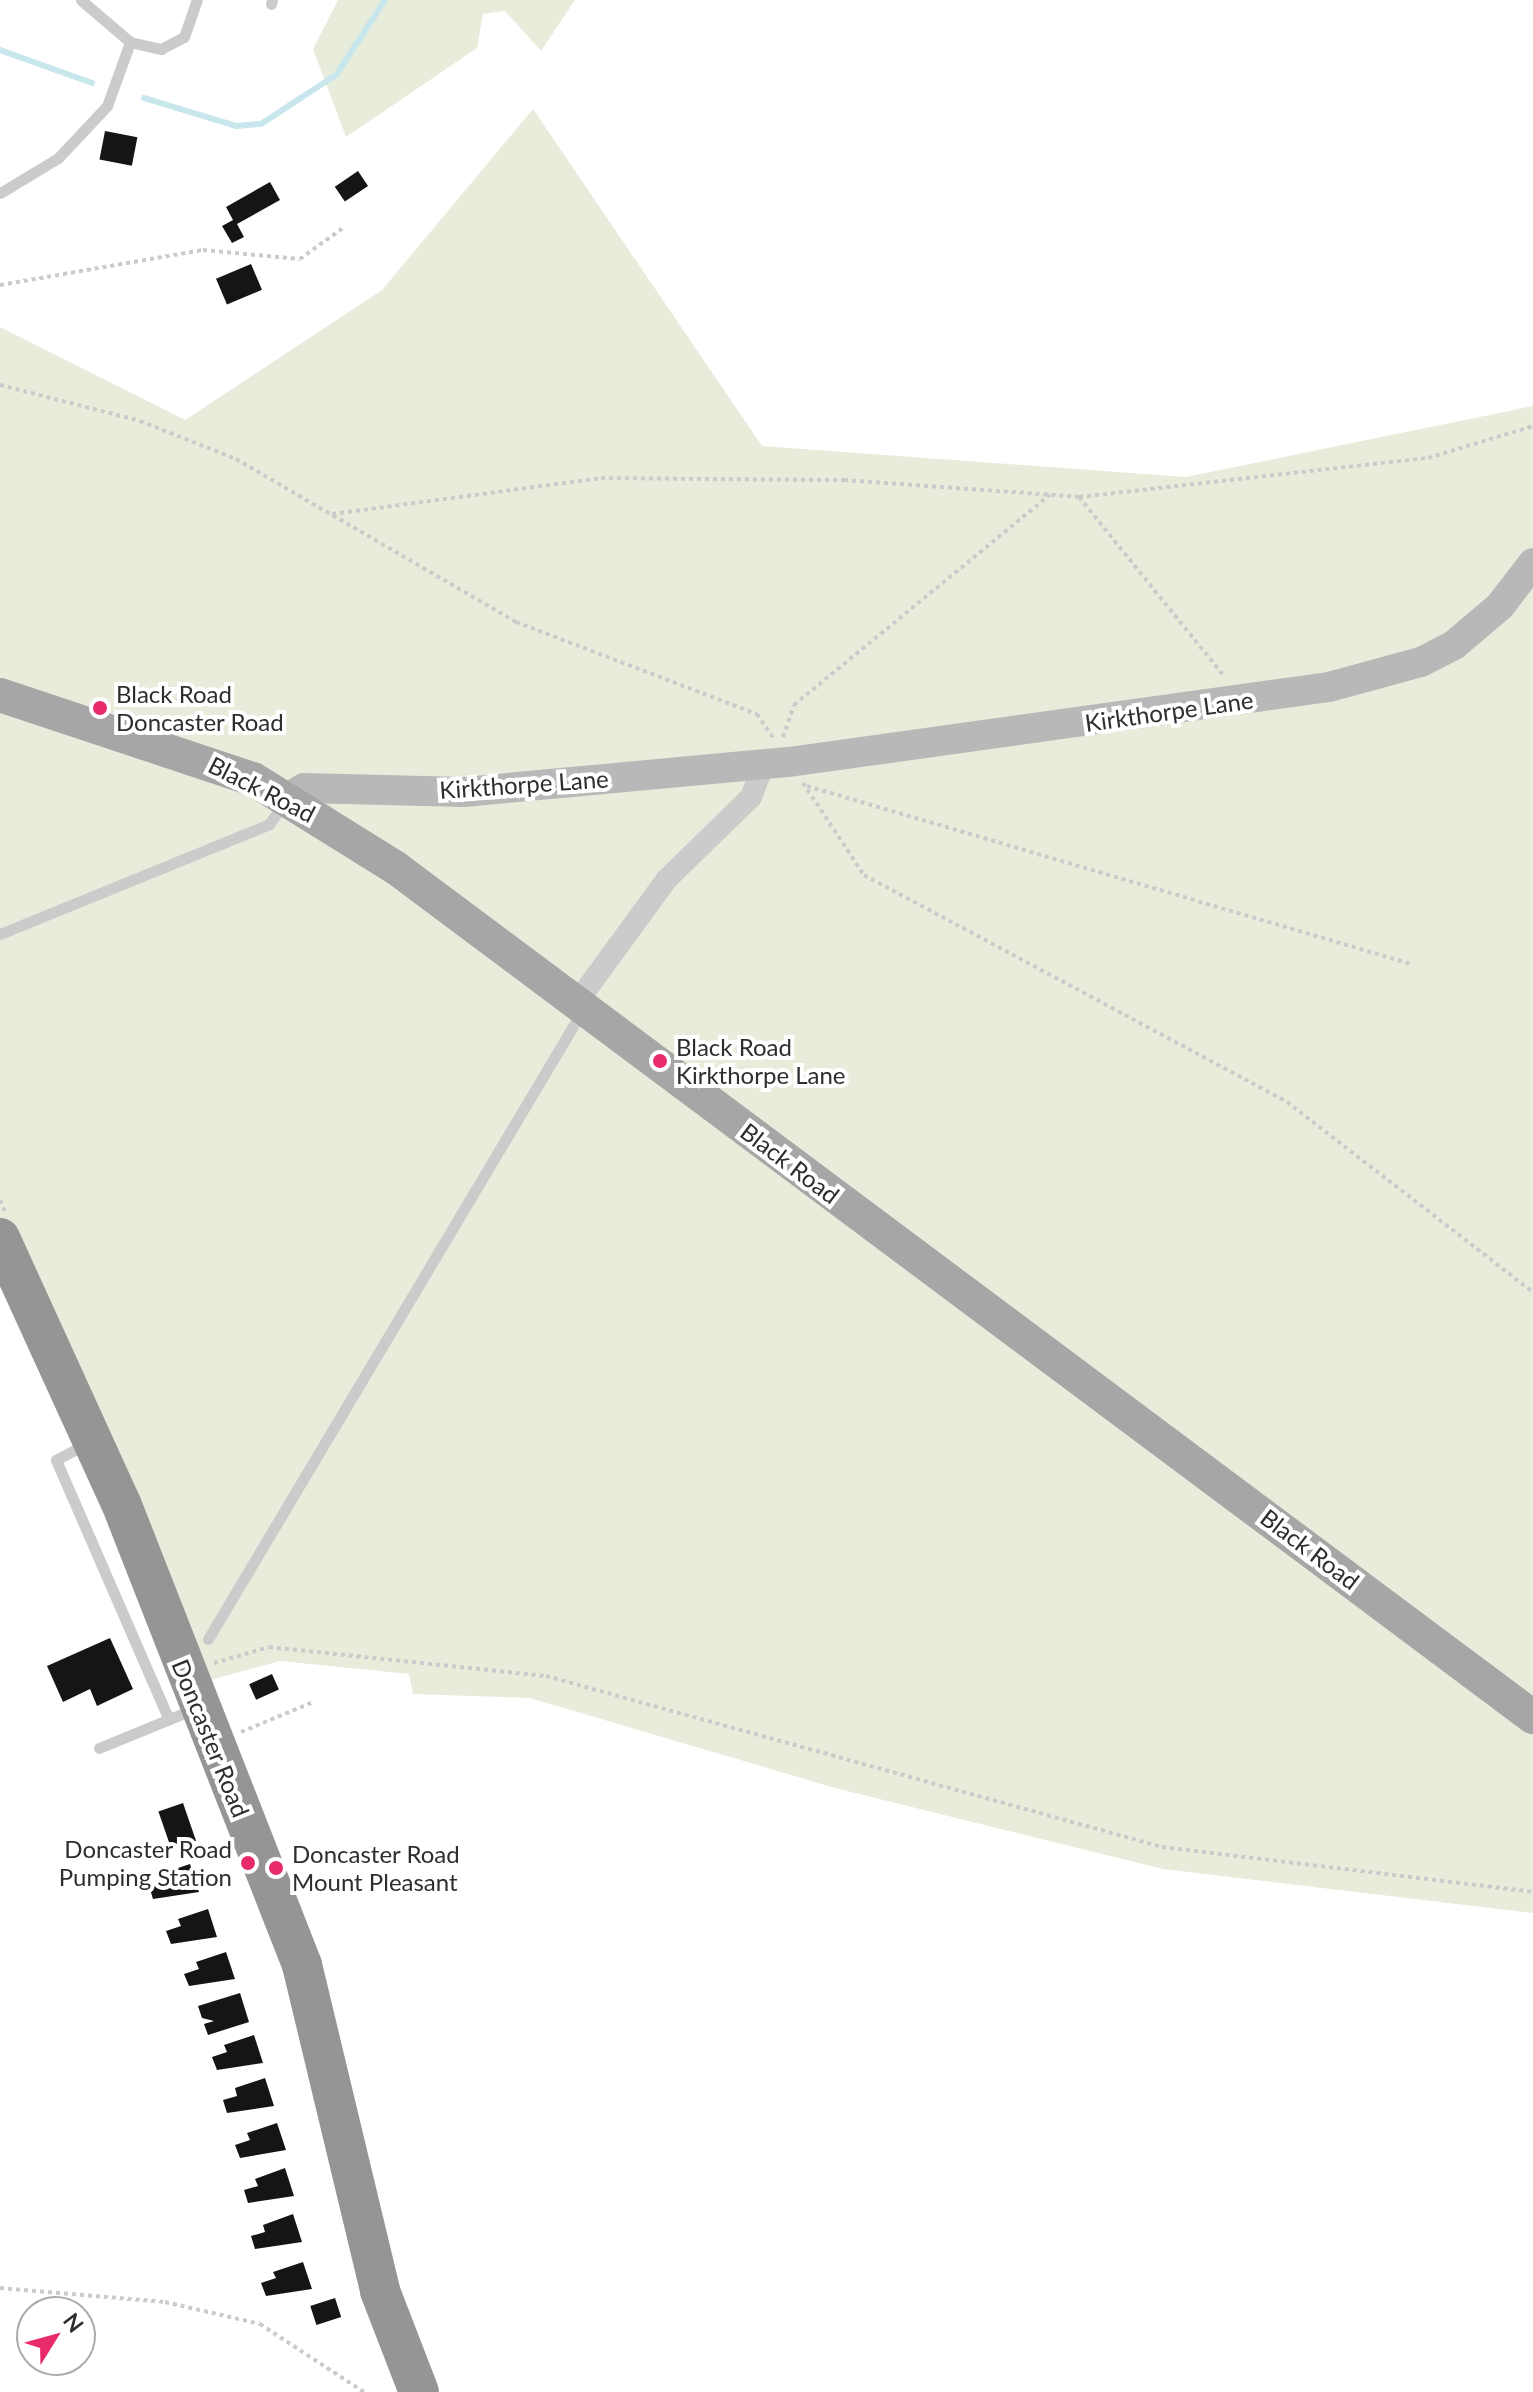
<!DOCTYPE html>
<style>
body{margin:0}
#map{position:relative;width:1533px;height:2392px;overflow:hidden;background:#fff;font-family:Lato,sans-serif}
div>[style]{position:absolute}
.green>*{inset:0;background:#e8ecdb}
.stream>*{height:6px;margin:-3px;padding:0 3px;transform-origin:3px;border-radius:3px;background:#c7e7ec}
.building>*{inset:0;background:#151515;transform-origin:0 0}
.path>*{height:4px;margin-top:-2px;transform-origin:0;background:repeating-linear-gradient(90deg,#cbcbcb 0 4px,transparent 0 8px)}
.lane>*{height:11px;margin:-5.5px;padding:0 5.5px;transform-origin:5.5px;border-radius:5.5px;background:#cbcbcb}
.street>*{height:22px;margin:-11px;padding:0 11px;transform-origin:11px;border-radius:11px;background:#cbcbcb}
.secondary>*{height:30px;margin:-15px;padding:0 15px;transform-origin:15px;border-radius:15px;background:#b8b8b8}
.primary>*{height:34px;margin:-17px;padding:0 17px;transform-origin:17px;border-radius:17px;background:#a6a6a6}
.highway>*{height:40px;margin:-20px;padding:0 20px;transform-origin:20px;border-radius:20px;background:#959595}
.dots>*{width:22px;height:22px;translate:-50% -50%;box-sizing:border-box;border:4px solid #fff;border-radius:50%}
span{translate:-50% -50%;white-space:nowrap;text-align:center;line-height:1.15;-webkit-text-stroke:8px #fff;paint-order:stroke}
.poi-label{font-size:24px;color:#2e2e2e}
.left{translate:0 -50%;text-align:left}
.right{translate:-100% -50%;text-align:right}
.street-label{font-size:24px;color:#2e2e2e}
.north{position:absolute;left:16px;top:2296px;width:80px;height:80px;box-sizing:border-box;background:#fff;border:2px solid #ababab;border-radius:50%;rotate:53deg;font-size:22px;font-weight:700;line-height:32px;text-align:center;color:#2e2e2e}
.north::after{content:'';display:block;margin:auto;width:28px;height:36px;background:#ea2b69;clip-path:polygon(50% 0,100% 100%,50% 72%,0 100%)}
</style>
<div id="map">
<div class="green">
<i style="clip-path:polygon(338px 0,575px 0,541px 51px,505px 11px,483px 14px,477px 48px,346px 137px,313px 49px)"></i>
<i style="clip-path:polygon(533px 109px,762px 446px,1186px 477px,1533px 406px,1533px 1913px,1163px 1869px,835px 1788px,530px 1698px,413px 1694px,409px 1674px,280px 1661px,192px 1685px,0 1238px,0 327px,185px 420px,382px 290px)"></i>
</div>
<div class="stream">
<i style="left:0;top:50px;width:98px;rotate:19.7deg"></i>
<i style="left:144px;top:98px;width:96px;rotate:16.9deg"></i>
<i style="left:236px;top:126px;width:25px;rotate:-5deg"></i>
<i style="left:261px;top:124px;width:90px;rotate:-33.2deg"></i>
<i style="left:336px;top:75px;width:90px;rotate:-56.8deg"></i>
</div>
<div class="building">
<i style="left:105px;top:131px;width:33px;height:29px;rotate:11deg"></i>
<i style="left:358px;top:171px;width:18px;height:28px;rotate:56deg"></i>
<i style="clip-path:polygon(270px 182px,280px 200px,237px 224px,244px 237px,232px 243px,222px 226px,233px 220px,226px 207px)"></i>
<i style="left:251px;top:264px;width:28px;height:38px;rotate:67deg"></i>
<i style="clip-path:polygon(110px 1638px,133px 1689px,97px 1706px,90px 1689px,63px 1702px,47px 1666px)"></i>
<i style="left:272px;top:1674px;width:17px;height:25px;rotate:66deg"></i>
<i style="left:183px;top:1803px;width:40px;height:26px;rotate:71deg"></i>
<i style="clip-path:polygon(190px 1864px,199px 1892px,153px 1899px,149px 1886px,163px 1881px,160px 1874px)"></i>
<i style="clip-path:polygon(208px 1909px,217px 1937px,171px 1944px,166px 1931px,181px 1926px,178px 1919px)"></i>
<i style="clip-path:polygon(226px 1952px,235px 1979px,189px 1986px,184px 1974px,199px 1969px,196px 1962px)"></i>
<i style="clip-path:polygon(240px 1993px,249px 2022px,208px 2035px,204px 2024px,214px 2021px,202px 2018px,198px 2006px)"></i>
<i style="clip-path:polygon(254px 2035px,263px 2063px,217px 2070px,212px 2057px,227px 2052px,224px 2045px)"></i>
<i style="clip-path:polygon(265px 2078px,274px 2106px,227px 2113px,223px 2100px,237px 2096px,235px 2088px)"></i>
<i style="clip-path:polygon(277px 2123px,286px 2150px,240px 2158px,235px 2145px,250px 2140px,247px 2133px)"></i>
<i style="clip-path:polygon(285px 2168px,294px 2196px,248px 2203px,244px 2190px,258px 2186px,255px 2179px)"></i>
<i style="clip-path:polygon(293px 2214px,302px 2242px,255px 2249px,251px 2236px,265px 2232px,263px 2225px)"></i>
<i style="clip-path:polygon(303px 2262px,312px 2289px,266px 2296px,261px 2283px,276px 2278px,273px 2272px)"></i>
<i style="left:335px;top:2298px;width:20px;height:26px;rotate:72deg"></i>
</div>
<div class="path">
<i style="left:0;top:285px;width:206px;rotate:-9.8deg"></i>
<i style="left:203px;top:250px;width:97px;rotate:5.3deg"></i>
<i style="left:300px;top:259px;width:54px;rotate:-36deg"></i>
<i style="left:0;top:385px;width:145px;rotate:14.4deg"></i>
<i style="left:140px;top:421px;width:103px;rotate:21.6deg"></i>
<i style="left:236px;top:459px;width:324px;rotate:30.2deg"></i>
<i style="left:516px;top:622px;width:258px;rotate:20.9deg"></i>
<i style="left:757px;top:714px;width:30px;rotate:56deg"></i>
<i style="left:1079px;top:497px;width:230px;rotate:51deg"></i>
<i style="left:332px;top:514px;width:271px;rotate:-7.6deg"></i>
<i style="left:601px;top:478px;width:243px;rotate:0.5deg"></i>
<i style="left:844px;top:480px;width:236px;rotate:4.1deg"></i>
<i style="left:1079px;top:497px;width:351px;rotate:-6.4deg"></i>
<i style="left:1428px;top:458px;width:110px;rotate:-16.9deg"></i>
<i style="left:783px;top:737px;width:34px;rotate:-71deg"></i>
<i style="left:794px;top:705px;width:331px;rotate:-39.4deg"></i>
<i style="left:803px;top:783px;width:110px;rotate:56.5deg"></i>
<i style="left:864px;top:875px;width:480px;rotate:28.2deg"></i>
<i style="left:1287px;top:1102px;width:311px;rotate:37.7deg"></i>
<i style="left:807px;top:786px;width:630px;rotate:16.42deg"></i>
<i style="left:0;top:1200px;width:12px;rotate:66deg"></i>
<i style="left:214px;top:1663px;width:57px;rotate:-16.2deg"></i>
<i style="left:269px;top:1647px;width:279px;rotate:6deg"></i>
<i style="left:546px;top:1676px;width:639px;rotate:15.51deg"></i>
<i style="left:1162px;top:1847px;width:374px;rotate:6.9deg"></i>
<i style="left:241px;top:1732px;width:76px;rotate:-22.5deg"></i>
<i style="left:0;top:2288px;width:166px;rotate:4.8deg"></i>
<i style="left:165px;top:2302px;width:98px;rotate:13deg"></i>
<i style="left:260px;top:2324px;width:124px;rotate:33.2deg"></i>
</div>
<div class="lane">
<i style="left:81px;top:0;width:65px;rotate:40.6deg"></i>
<i style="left:130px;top:42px;width:32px;rotate:13deg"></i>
<i style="left:161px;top:49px;width:26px;rotate:-28deg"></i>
<i style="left:184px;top:37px;width:39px;rotate:-71deg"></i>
<i style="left:271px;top:4px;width:4px;rotate:-76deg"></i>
<i style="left:0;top:193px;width:68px;rotate:-31.1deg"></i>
<i style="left:58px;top:158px;width:71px;rotate:-46.7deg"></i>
<i style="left:107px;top:106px;width:68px;rotate:-70.2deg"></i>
<i style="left:0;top:934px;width:291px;rotate:-22.2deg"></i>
<i style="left:269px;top:824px;width:27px;rotate:-54deg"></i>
<i style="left:86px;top:1444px;width:34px;rotate:152deg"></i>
<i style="left:56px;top:1460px;width:283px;rotate:66.5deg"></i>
<i style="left:208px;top:1639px;width:731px;rotate:-59.22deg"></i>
<i style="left:99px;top:1748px;width:103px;rotate:-22.3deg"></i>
</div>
<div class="street">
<i style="left:575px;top:1005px;width:156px;rotate:-53.9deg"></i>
<i style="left:667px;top:879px;width:117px;rotate:-44.3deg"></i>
<i style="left:751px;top:797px;width:36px;rotate:-69deg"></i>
</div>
<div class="secondary">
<i style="left:287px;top:798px;width:20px;rotate:-30deg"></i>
<i style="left:304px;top:788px;width:160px;rotate:1.4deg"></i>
<i style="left:464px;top:792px;width:326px;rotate:-5.3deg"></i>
<i style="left:789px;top:762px;width:545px;rotate:-7.91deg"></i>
<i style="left:1329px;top:687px;width:95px;rotate:-15.2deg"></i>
<i style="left:1421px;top:662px;width:37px;rotate:-27deg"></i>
<i style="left:1454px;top:645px;width:60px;rotate:-40.3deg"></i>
<i style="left:1500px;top:606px;width:54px;rotate:-52.5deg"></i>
</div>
<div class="primary">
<i style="left:0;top:695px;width:267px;rotate:18.4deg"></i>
<i style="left:253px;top:779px;width:168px;rotate:31.9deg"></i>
<i style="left:396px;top:868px;width:1419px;rotate:36.75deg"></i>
</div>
<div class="highway">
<i style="left:0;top:1238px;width:291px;rotate:65.5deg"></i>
<i style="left:121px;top:1503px;width:496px;rotate:68.6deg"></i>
<i style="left:302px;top:1965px;width:335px;rotate:76.5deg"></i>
<i style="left:380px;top:2291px;width:108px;rotate:68.9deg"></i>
</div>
<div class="dots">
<i style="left:100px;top:708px;background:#ea2b69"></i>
<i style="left:660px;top:1061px;background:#ea2b69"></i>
<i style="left:248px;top:1863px;background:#ea2b69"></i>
<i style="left:276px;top:1868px;background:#ea2b69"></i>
</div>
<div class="poi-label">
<span class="left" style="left:116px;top:708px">Black Road<br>Doncaster Road</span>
<span class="left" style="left:676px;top:1061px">Black Road<br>Kirkthorpe Lane</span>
<span class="right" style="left:232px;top:1863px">Doncaster Road<br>Pumping Station</span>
<span class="left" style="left:292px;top:1868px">Doncaster Road<br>Mount Pleasant</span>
</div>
<div class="street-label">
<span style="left:1169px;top:711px;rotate:-8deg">Kirkthorpe Lane</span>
<span style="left:524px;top:784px;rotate:-4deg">Kirkthorpe Lane</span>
<span style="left:262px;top:789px;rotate:27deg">Black Road</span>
<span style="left:790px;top:1163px;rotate:37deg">Black Road</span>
<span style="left:1310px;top:1549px;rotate:37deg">Black Road</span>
<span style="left:211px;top:1738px;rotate:68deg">Doncaster Road</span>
</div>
<div class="north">N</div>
</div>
